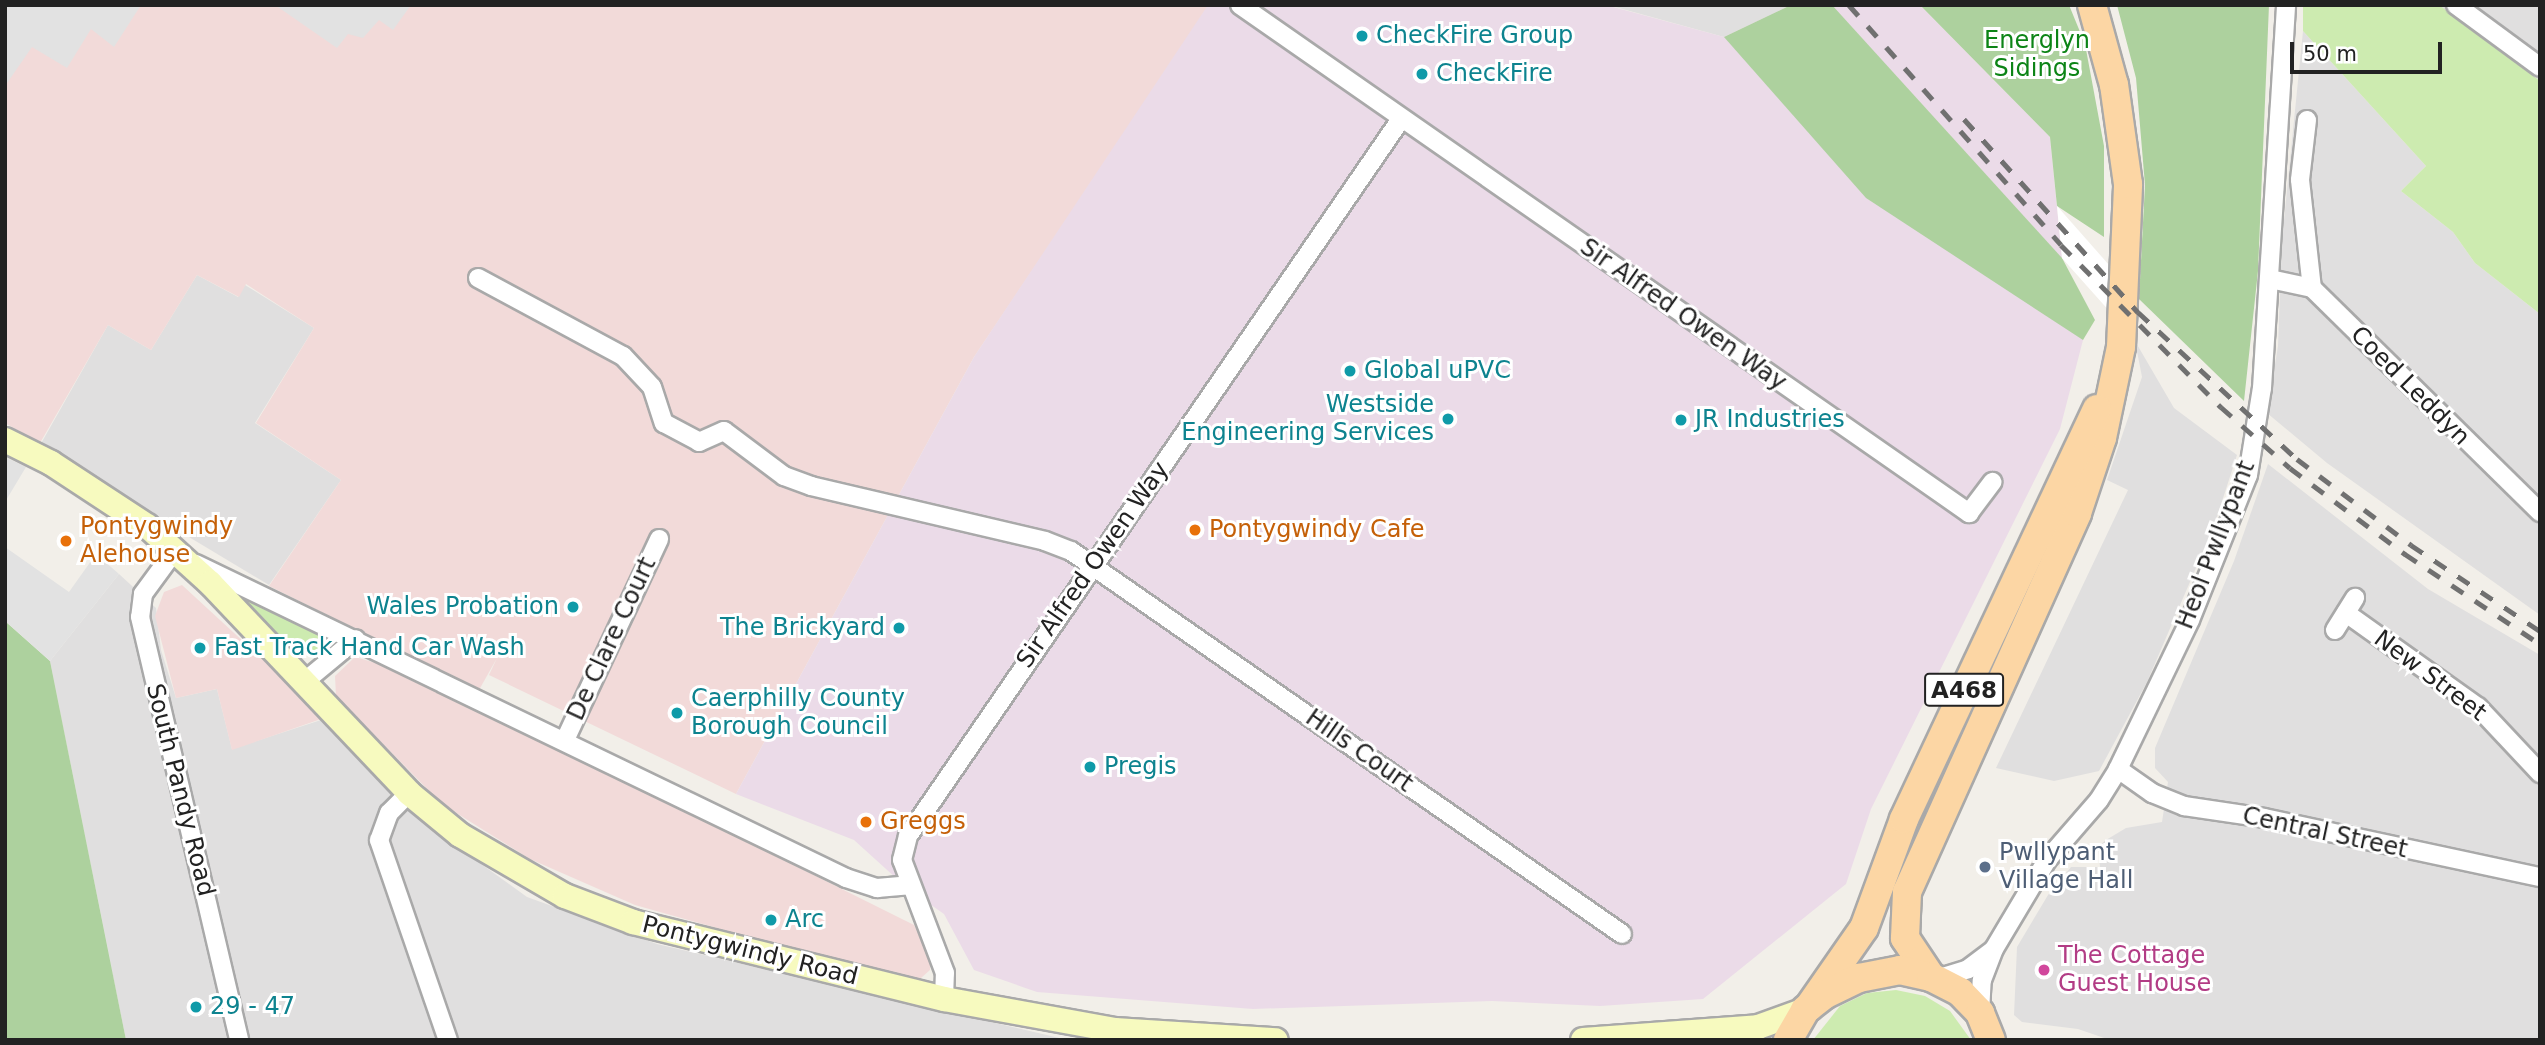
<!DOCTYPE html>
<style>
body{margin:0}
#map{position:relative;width:2545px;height:1045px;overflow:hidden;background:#f2efe9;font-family:"DejaVu Sans",sans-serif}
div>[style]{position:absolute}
.residential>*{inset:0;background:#e0dfdf}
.commercial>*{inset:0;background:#f2dad9}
.industrial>*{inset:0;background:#ebdbe8}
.grass>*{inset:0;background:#cdebb0}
.forest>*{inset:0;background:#add19e}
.parking>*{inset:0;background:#e2e2e2}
.pier>*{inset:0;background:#fff}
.roads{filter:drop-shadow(2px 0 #a9a9a9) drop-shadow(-2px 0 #a9a9a9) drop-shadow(0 2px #a9a9a9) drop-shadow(0 -2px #a9a9a9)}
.minor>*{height:18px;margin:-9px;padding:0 9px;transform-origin:9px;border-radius:9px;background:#fff}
.secondary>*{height:24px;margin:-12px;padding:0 12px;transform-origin:12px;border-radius:12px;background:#f7fabf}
.primary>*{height:28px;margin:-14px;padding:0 14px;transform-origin:14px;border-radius:14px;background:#fcd6a4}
.rail>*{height:5px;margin-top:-2.5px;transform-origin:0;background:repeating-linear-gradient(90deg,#707070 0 14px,transparent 0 28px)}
.dots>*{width:19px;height:19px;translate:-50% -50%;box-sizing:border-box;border:4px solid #fff;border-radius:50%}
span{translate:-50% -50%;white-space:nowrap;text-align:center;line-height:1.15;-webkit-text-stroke:6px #fff;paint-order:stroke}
.shield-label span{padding:2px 5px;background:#fff;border:2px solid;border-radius:5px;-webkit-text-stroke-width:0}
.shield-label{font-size:23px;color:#222;font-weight:700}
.culture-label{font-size:24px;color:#0d838f}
.left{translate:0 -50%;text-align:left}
.right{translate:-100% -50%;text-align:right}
.park-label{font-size:24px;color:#0c8416}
.street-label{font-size:24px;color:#222}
.food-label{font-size:24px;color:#c56008}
.service-label{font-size:24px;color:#4e5e75}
.hotel-label{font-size:24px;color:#b23c85}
.frame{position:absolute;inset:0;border:7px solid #222;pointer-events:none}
.scale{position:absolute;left:2290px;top:42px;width:152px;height:32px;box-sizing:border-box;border:4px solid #222;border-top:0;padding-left:9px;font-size:21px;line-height:24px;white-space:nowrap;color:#222;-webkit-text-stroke:5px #fff;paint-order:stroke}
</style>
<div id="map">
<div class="residential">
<i style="clip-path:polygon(1608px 5px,1791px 5px,1724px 37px)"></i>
<i style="clip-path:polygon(2439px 5px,2540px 5px,2540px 81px,2443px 9px)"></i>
<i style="clip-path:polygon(2303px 31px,2426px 166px,2401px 191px,2453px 232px,2475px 263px,2540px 314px,2540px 615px,2327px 463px,2267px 413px,2278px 346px,2282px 240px)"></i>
<i style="clip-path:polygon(197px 275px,238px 297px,245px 285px,314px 328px,255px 423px,341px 480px,269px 585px,39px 447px,108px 325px,151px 350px)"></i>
<i style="clip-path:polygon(2135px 341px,2174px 408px,2237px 455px,2214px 526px,2147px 682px,2099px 771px,2054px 781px,1996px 768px,2128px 490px,2107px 480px,2142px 377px)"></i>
<i style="clip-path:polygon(2268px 464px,2428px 589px,2540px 655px,2540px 1040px,2110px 1040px,2078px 1029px,2022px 1022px,2014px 1015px,2017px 947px,2048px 895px,2071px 867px,2100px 867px,2098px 847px,2106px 840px,2126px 828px,2162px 822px,2168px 782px,2155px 768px,2155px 748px,2234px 561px)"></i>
<i style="clip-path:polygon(119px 574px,156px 608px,161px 650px,176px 698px,217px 689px,232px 749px,321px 720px,413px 815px,527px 897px,657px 944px,1068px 1040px,126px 1040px,50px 661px)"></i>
</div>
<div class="commercial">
<i style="clip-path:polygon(5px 5px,1208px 5px,1210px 6px,974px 357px,736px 794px,489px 675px,497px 658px,479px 690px,269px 586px,341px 480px,256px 423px,314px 328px,246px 284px,239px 297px,197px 275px,151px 350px,108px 325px,40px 443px,5px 423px)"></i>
<i style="clip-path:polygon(182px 585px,286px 681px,321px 719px,232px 750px,217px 689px,176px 698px,155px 616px,164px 592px)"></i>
<i style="clip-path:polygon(355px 657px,404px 671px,914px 925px,930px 957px,930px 970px,921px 978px,909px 978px,813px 955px,635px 905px,530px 859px,442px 804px,336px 696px,335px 676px)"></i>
</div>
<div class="industrial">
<i style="clip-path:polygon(1208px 5px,1606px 5px,1724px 37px,1791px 5px,1920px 5px,2050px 137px,2062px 258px,2039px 280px,2083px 340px,2060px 429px,1871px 809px,1846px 884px,1703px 999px,1600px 1006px,1492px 1001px,1253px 1009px,1037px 992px,974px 970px,944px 914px,907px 888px,854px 840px,736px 794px,974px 357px)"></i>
</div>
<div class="grass">
<i style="clip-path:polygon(2303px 5px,2439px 5px,2540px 81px,2540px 314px,2475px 263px,2453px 232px,2401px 191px,2426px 166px,2303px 31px)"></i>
<i style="clip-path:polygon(236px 592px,328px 636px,327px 641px,314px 651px,292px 650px)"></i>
<i style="clip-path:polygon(1896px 990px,1925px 996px,1950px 1011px,1971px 1040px,1813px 1040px,1840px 1006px,1867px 993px)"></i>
</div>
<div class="forest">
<i style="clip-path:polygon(1791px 5px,1832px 5px,2062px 258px,2095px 320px,2083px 340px,1866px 198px,1724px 37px)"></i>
<i style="clip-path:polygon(1920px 5px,2069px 5px,2085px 44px,2104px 146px,2104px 237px,2057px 206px,2050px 137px)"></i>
<i style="clip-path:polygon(2117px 5px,2269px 5px,2258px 271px,2244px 401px,2139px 299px,2145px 185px,2136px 78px)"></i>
<i style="clip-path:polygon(5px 621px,50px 661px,126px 1040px,5px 1040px)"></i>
</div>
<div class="parking">
<i style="clip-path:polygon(5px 5px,52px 7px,141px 5px,114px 47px,91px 29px,67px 68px,32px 47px,5px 86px)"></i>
<i style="clip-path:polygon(275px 5px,411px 5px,393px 30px,379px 20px,363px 38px,348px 34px,337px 48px)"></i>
<i style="clip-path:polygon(5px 457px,26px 467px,5px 502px)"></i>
<i style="clip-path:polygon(5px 547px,69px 592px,96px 554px,119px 574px,50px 661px,5px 621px)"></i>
</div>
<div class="pier">
<i style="clip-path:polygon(2057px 206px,2139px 299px,2136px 341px,2062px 258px)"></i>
</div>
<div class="roads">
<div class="minor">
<i style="left:1240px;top:5px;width:889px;rotate:34.87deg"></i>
<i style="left:1969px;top:513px;width:39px;rotate:-53deg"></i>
<i style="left:2456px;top:5px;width:104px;rotate:36.4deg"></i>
<i style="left:2307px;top:120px;width:60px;rotate:96.7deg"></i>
<i style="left:2300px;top:180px;width:109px;rotate:83.7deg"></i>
<i style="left:478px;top:278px;width:165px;rotate:28.3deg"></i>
<i style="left:623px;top:356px;width:42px;rotate:46.9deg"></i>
<i style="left:652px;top:387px;width:38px;rotate:72deg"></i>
<i style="left:664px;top:423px;width:40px;rotate:28deg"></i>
<i style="left:699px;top:442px;width:27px;rotate:-24deg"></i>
<i style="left:724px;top:431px;width:75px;rotate:36.9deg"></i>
<i style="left:784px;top:476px;width:29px;rotate:20deg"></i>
<i style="left:811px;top:486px;width:240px;rotate:13.2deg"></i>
<i style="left:1045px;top:541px;width:28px;rotate:21deg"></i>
<i style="left:1071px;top:551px;width:671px;rotate:34.8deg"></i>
<i style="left:2270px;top:279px;width:43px;rotate:12.1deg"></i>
<i style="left:2312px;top:288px;width:320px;rotate:44.5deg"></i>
<i style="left:176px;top:549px;width:56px;rotate:126.3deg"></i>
<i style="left:143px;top:594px;width:23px;rotate:97deg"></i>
<i style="left:140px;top:617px;width:434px;rotate:76.8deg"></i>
<i style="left:196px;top:564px;width:722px;rotate:25.78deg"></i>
<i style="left:846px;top:878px;width:33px;rotate:18deg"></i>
<i style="left:877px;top:888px;width:32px;rotate:-5deg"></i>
<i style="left:2346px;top:613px;width:162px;rotate:35.5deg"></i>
<i style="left:2478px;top:707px;width:91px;rotate:46.8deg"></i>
<i style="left:2335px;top:630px;width:38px;rotate:-58deg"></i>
<i style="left:304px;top:682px;width:67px;rotate:-39.6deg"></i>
<i style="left:565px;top:740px;width:222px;rotate:-64.9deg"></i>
<i style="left:2118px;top:769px;width:42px;rotate:35.2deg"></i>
<i style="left:2152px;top:793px;width:35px;rotate:22deg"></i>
<i style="left:2184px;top:806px;width:81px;rotate:8.5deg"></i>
<i style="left:2264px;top:818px;width:282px;rotate:12.1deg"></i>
<i style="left:409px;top:793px;width:28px;rotate:135deg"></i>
<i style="left:389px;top:813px;width:29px;rotate:110deg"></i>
<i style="left:379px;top:840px;width:212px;rotate:71deg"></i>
<i style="left:1936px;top:979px;width:34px;rotate:-17deg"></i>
<i style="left:1968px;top:969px;width:30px;rotate:-37deg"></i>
<i style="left:944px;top:999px;width:26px;rotate:-88deg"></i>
<i style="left:945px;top:973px;width:121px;rotate:-110.8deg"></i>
<i style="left:902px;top:860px;width:25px;rotate:-76deg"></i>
<i style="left:908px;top:836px;width:870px;rotate:-55.49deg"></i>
<i style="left:1980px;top:1013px;width:33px;rotate:-87deg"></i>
<i style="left:1982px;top:980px;width:33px;rotate:-69deg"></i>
<i style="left:1994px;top:949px;width:104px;rotate:-59.2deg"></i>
<i style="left:2047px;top:860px;width:79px;rotate:-49.1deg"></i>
<i style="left:2099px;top:800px;width:36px;rotate:-58deg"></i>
<i style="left:2118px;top:769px;width:165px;rotate:-64.2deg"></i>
<i style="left:2190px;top:620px;width:156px;rotate:-68.2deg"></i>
<i style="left:2248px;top:475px;width:88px;rotate:-80.9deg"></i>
<i style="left:2262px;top:388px;width:384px;rotate:-86.4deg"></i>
</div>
<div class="secondary">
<i style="left:5px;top:440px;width:51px;rotate:26.6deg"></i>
<i style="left:51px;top:463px;width:115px;rotate:33.3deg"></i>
<i style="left:147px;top:526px;width:85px;rotate:42.1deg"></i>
<i style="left:210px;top:583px;width:289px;rotate:46.5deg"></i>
<i style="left:409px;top:793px;width:66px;rotate:39.5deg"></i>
<i style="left:460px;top:835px;width:121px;rotate:30.2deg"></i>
<i style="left:565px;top:896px;width:73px;rotate:20.9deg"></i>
<i style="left:633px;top:922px;width:320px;rotate:13.9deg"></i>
<i style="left:944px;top:999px;width:174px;rotate:10.3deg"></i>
<i style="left:1115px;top:1030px;width:161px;rotate:3.6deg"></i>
<i style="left:1583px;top:1040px;width:175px;rotate:-4.2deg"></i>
<i style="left:1758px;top:1027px;width:50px;rotate:-19.9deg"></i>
</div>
<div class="primary">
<i style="left:1931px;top:977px;width:47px;rotate:-123.7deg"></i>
<i style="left:1905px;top:938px;width:46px;rotate:-87.5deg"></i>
<i style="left:1907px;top:892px;width:415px;rotate:-65.8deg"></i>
<i style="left:2077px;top:513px;width:79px;rotate:-71.6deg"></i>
<i style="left:2102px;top:438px;width:93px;rotate:-78.2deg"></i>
<i style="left:2121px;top:347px;width:163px;rotate:-87.5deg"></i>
<i style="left:2128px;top:184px;width:100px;rotate:-98deg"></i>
<i style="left:2114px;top:85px;width:83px;rotate:-105.4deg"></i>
<i style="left:1809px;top:1007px;width:96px;rotate:-55.2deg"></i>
<i style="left:1864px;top:928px;width:116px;rotate:-69.8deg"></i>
<i style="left:1904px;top:819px;width:453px;rotate:-64.8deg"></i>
<i style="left:1788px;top:1040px;width:34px;rotate:-60deg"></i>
<i style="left:1805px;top:1010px;width:24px;rotate:-38deg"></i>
<i style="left:1824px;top:995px;width:39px;rotate:-26deg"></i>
<i style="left:1859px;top:978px;width:42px;rotate:-11deg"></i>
<i style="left:1900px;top:970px;width:32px;rotate:13deg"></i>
<i style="left:1931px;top:977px;width:33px;rotate:27deg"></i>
<i style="left:1960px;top:992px;width:29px;rotate:46deg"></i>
<i style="left:1980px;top:1013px;width:29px;rotate:68deg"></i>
</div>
</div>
<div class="rail">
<i style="left:1849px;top:5px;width:320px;rotate:48.5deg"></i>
<i style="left:2061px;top:245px;width:228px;rotate:45.4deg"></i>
<i style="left:2221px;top:407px;width:92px;rotate:41.5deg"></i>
<i style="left:2290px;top:468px;width:144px;rotate:36.8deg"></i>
<i style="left:2405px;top:554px;width:162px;rotate:33.7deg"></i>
<i style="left:1964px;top:119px;width:260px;rotate:48deg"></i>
<i style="left:2138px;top:312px;width:217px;rotate:42.8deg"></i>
<i style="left:2297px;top:459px;width:143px;rotate:37deg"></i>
<i style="left:2411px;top:545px;width:155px;rotate:33.7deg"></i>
</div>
<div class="dots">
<i style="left:1362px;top:36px;background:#0f9aa8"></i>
<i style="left:1422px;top:74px;background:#0f9aa8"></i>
<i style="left:1350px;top:371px;background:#0f9aa8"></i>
<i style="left:1448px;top:419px;background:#0f9aa8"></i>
<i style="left:1681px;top:420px;background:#0f9aa8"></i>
<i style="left:1195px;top:530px;background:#e8710a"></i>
<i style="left:66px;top:541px;background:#e8710a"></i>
<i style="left:573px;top:607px;background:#0f9aa8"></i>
<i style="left:899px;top:628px;background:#0f9aa8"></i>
<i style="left:200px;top:648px;background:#0f9aa8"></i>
<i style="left:677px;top:713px;background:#0f9aa8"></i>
<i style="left:1090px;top:767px;background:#0f9aa8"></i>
<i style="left:866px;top:822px;background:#e8710a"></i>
<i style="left:1985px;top:867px;background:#5c6f8a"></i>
<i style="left:771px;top:920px;background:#0f9aa8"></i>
<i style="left:2044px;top:970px;background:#d1479c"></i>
<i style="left:196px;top:1007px;background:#0f9aa8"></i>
</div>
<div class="shield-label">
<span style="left:1964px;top:690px">A468</span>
</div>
<div class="culture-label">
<span class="left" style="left:1376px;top:36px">CheckFire Group</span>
<span class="left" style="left:1436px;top:74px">CheckFire</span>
<span class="left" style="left:1364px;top:371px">Global uPVC</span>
<span class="right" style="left:1434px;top:419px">Westside<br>Engineering Services</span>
<span class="left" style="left:1695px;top:420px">JR Industries</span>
<span class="right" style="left:559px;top:607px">Wales Probation</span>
<span class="right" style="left:885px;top:628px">The Brickyard</span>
<span class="left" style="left:214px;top:648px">Fast Track Hand Car Wash</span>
<span class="left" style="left:691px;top:713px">Caerphilly County<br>Borough Council</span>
<span class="left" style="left:1104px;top:767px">Pregis</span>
<span class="left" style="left:785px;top:920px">Arc</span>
<span class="left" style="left:210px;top:1007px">29 - 47</span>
</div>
<div class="park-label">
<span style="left:2037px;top:55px">Energlyn<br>Sidings</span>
</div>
<div class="street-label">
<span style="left:1683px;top:315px;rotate:35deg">Sir Alfred Owen Way</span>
<span style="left:2410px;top:386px;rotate:45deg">Coed Leddyn</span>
<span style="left:2216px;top:545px;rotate:-69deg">Heol Pwllypant</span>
<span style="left:1093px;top:565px;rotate:-55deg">Sir Alfred Owen Way</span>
<span style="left:612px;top:639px;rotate:-65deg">De Clare Court</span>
<span style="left:2430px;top:676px;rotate:37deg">New Street</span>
<span style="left:1359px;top:751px;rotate:35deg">Hills Court</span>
<span style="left:180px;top:790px;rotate:76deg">South Pandy Road</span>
<span style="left:2325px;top:833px;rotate:12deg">Central Street</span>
<span style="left:750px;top:951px;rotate:14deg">Pontygwindy Road</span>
</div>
<div class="food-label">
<span class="left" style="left:80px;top:541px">Pontygwindy<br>Alehouse</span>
<span class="left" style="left:1209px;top:530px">Pontygwindy Cafe</span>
<span class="left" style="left:880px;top:822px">Greggs</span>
</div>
<div class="service-label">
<span class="left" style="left:1999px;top:867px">Pwllypant<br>Village Hall</span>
</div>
<div class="hotel-label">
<span class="left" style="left:2058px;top:970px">The Cottage<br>Guest House</span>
</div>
<div class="frame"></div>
<div class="scale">50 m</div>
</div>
